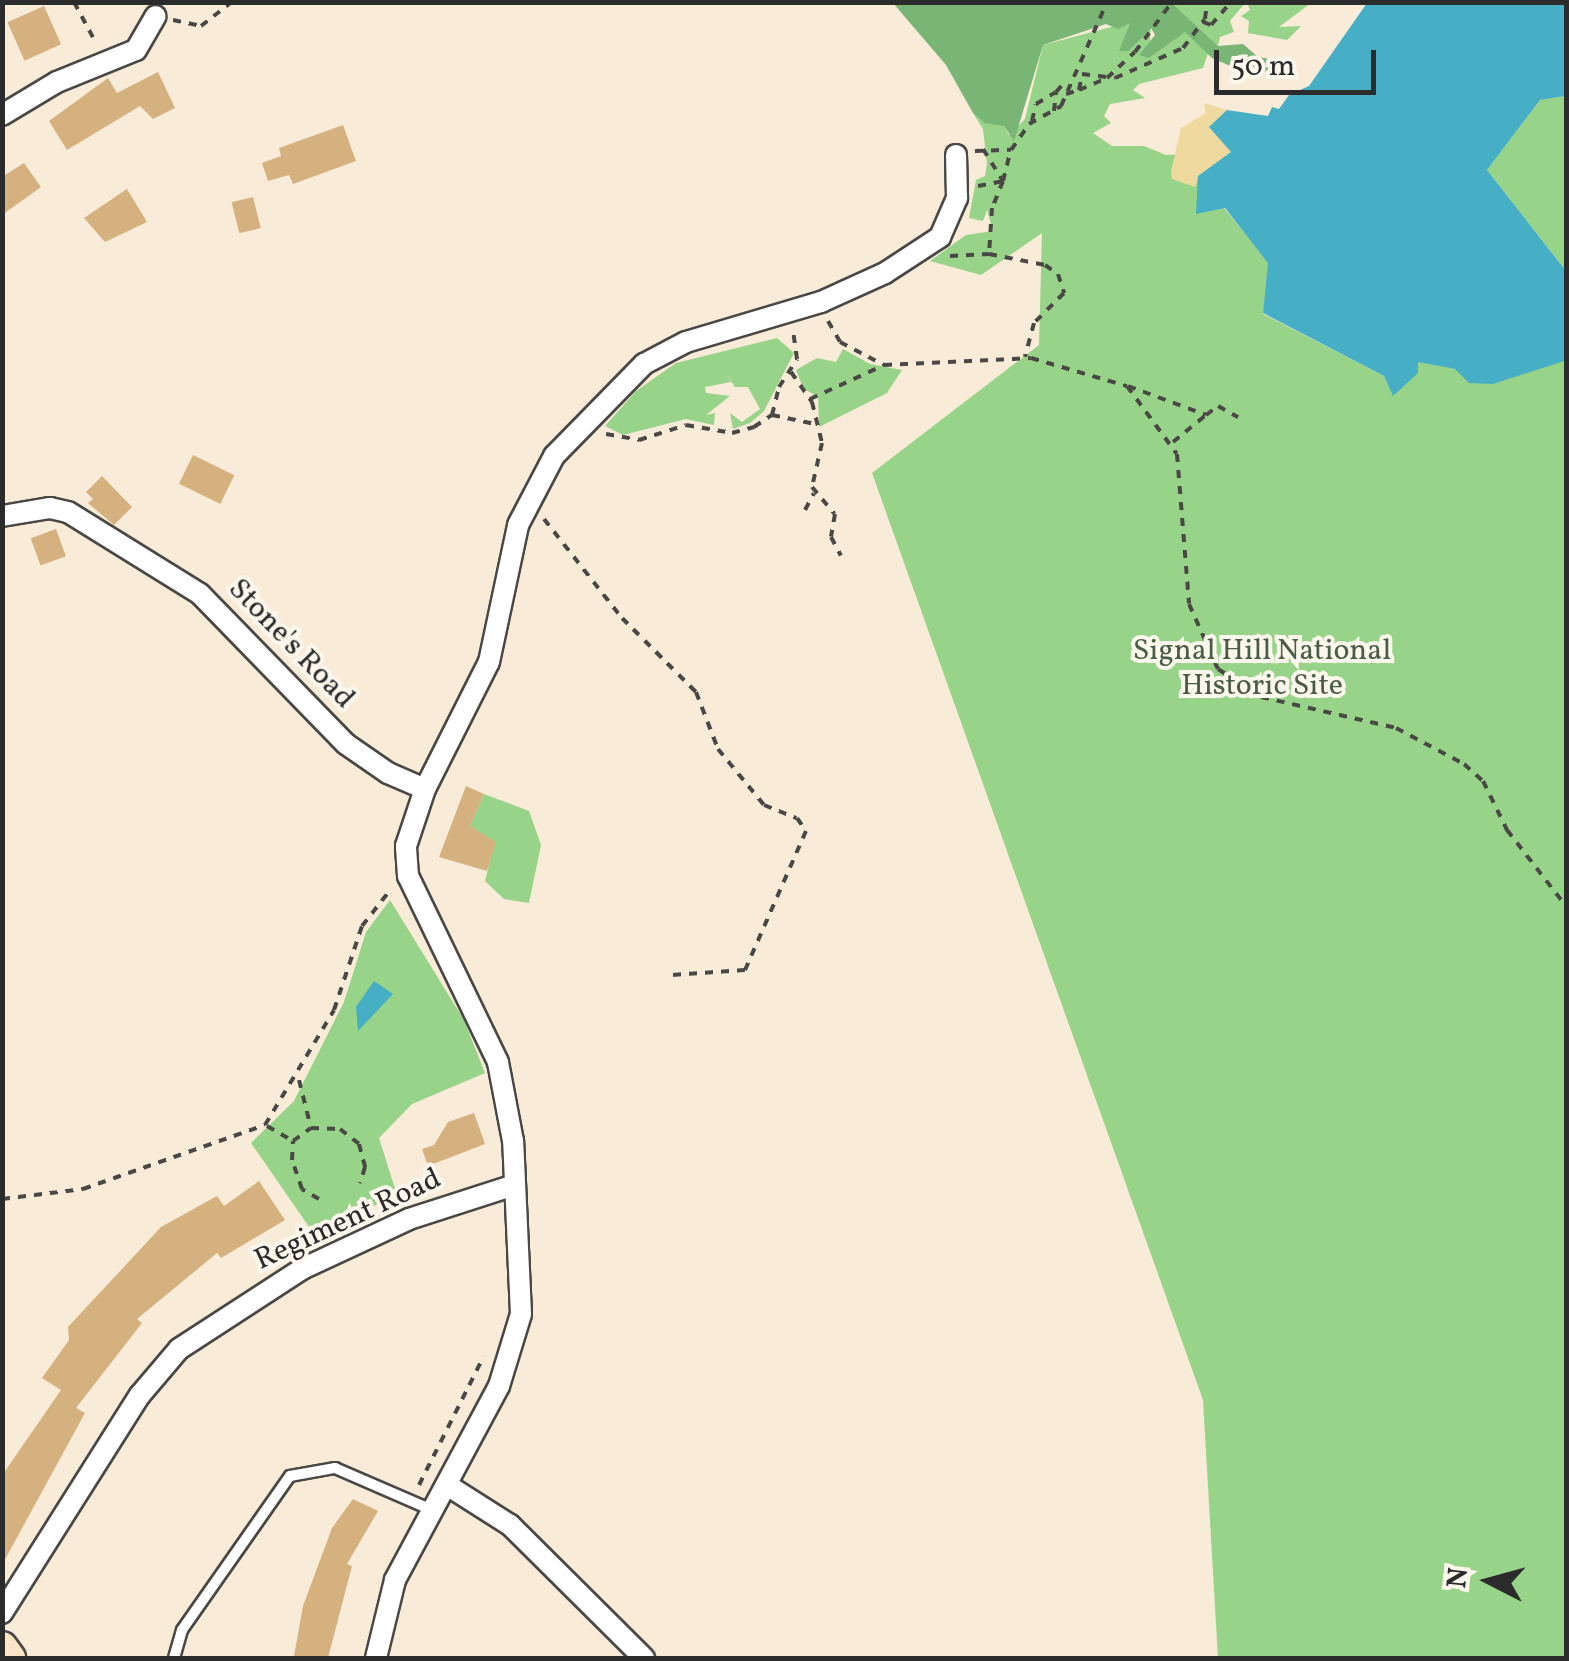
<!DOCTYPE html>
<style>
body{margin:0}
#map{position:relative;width:1569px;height:1661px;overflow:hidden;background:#f8ebd8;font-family:Vollkorn,serif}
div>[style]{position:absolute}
.green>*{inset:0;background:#97d388}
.forest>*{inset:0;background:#79b574}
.sand>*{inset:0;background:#eeda9e}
.water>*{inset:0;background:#46aec5}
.building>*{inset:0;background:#d6b180;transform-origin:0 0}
.path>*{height:4px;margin-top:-2px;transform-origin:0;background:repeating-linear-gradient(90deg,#4a4845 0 8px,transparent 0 16px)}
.roads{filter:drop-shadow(2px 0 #4a4845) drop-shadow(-2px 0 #4a4845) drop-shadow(0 2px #4a4845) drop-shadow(0 -2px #4a4845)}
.lane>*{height:10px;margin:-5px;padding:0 5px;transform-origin:5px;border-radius:5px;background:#fff}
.street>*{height:20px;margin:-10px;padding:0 10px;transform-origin:10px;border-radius:10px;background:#fff}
.secondary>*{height:30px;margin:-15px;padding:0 15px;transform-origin:15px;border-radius:15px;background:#fce5c4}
span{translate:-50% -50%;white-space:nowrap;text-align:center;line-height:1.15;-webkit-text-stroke:8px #fbf7ec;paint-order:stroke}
.street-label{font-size:30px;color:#2b2b2b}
.park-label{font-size:30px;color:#4b5d47}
.frame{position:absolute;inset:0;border:5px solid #2b2b2b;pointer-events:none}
.north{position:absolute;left:1439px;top:1531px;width:100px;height:100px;-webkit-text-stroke:8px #fbf7ec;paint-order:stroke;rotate:276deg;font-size:28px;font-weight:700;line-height:40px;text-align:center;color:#2b2b2b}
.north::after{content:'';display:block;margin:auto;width:35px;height:45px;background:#2b2b2b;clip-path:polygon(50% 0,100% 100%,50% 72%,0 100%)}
.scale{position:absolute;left:1214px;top:50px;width:162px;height:45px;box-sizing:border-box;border:5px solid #2b2b2b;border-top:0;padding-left:12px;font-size:30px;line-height:35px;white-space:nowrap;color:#2b2b2b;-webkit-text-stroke:8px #fbf7ec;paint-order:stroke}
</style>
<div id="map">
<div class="green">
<i style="clip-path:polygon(1172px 3px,1245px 3px,1230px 21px,1234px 32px,1220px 37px,1218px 46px)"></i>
<i style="clip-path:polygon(1247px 3px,1311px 3px,1279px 27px,1301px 26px,1287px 40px,1248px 33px,1249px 21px,1241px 16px,1250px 10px)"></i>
<i style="clip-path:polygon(1130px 22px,1129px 51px,1151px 27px,1149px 58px,1185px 31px,1208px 53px,1203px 68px,1139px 84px,1133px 90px,1145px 98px,1110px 104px,1104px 116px,1111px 123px,1093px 133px,1112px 146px,1144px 146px,1166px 155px,1231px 152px,1197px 213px,1224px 208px,1269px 263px,1263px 314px,1384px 376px,1393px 395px,1417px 361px,1455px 369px,1566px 358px,1566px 1658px,1218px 1658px,1203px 1400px,872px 473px,1039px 345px,1042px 233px,981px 275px,930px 261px,966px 235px,993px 231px,987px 210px,983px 221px,969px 218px,976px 180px,985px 176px,987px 164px,983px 129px,973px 113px,1004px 126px,1009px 135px,1025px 119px,1043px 45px)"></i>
<i style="clip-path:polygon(1566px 96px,1566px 271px,1487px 170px,1540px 100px)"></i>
<i style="clip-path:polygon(777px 338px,794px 353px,764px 411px,750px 423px,733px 429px,730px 413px,742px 422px,760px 409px,748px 387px,735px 387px,726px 374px,731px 382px,705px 387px,706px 393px,730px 396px,706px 415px,715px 413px,714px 425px,686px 419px,623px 435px,605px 426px,636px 391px,676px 363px)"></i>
<i style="clip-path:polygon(843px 349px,870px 364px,902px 370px,887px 393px,819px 427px,818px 397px,803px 388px,796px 370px,817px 358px,836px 362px)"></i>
<i style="clip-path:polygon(484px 794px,529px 811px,541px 845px,529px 903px,504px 899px,485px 881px,495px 842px,470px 826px)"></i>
<i style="clip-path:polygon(390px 900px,464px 1020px,485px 1073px,412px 1104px,379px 1138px,397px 1195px,314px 1234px,251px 1143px,294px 1101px,344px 1002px,366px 932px)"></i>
</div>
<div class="forest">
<i style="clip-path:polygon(893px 3px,1172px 3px,1218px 46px,1243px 44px,1258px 57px,1282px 61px,1264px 72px,1246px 63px,1233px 67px,1212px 58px,1185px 32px,1149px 58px,1139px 55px,1155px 35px,1151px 28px,1129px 51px,1119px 51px,1130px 23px,1118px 29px,1106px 24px,1043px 45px,1014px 141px,1004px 126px,985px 123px,973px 113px,946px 65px)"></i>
</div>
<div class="sand">
<i style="clip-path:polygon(1204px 103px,1227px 110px,1210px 127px,1231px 152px,1199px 176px,1195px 187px,1172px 179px,1171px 171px,1181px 128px,1206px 113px)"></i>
</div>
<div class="water">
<i style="clip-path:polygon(1367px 3px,1566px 3px,1566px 96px,1540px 100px,1487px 170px,1566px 271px,1564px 361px,1493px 384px,1469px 383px,1455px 369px,1418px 362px,1418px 373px,1393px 396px,1384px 376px,1263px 313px,1268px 263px,1225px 208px,1196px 214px,1198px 176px,1231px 152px,1209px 127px,1227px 110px,1268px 116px,1272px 107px,1279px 109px,1289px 95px,1309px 86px)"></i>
<i style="clip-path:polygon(374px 981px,393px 994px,358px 1031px,356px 1007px)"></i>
</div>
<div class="building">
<i style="left:44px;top:6px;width:42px;height:40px;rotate:66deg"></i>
<i style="clip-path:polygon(158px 72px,175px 108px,153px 119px,140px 106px,67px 150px,49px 121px,108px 78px,117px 93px)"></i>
<i style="clip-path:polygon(343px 125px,356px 161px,293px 184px,289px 175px,268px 181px,262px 163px,281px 156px,279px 148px)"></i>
<i style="clip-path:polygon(24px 163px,41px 187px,2px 215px,2px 177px)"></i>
<i style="clip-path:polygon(127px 189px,147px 222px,105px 242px,84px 218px)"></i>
<i style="left:253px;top:197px;width:32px;height:22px;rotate:76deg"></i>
<i style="left:193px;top:455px;width:46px;height:32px;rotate:26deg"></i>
<i style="clip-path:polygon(102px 476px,132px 507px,114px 525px,88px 503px,93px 499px,86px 492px)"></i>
<i style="left:56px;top:529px;width:29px;height:27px;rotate:70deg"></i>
<i style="clip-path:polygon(466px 786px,484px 794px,470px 826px,496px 842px,487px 871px,439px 857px)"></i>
<i style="clip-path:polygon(474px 1113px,485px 1144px,428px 1166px,422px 1149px,434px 1145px,448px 1122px)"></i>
<i style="clip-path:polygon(259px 1181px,285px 1220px,221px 1258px,217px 1253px,137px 1319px,142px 1323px,76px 1408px,85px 1413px,2px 1565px,3px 1474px,61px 1390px,42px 1378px,69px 1340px,68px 1327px,161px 1227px,217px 1196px,224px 1206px)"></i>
<i style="clip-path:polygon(353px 1499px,378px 1511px,347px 1564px,352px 1566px,328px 1658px,294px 1656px,303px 1606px,332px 1528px)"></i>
</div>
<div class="path">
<i style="left:74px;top:2px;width:47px;rotate:61.8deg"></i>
<i style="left:173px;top:20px;width:29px;rotate:12deg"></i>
<i style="left:201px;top:26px;width:39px;rotate:-38deg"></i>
<i style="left:1203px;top:22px;width:9px;rotate:21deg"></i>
<i style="left:1211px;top:25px;width:30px;rotate:-49deg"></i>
<i style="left:1082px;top:74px;width:33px;rotate:7deg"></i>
<i style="left:1115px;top:78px;width:74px;rotate:-23.8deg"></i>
<i style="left:1183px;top:48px;width:36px;rotate:-53deg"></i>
<i style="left:1205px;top:19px;width:17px;rotate:-83deg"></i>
<i style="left:1079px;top:90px;width:30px;rotate:-23deg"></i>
<i style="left:1107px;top:78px;width:38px;rotate:-43deg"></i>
<i style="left:1135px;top:52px;width:62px;rotate:-53.5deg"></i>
<i style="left:1066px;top:94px;width:14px;rotate:-17deg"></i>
<i style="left:1079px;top:90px;width:15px;rotate:-79deg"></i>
<i style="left:1054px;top:111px;width:19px;rotate:-84deg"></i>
<i style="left:1056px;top:92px;width:15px;rotate:-48deg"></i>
<i style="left:1032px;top:121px;width:17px;rotate:-77deg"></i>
<i style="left:1036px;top:104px;width:23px;rotate:-31deg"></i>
<i style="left:983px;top:149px;width:38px;rotate:58deg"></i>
<i style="left:1003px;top:181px;width:29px;rotate:112deg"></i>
<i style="left:992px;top:208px;width:46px;rotate:93.7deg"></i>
<i style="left:975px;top:151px;width:36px;rotate:-2deg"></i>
<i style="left:1011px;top:150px;width:32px;rotate:-55deg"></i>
<i style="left:1029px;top:124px;width:37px;rotate:-29deg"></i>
<i style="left:1061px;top:106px;width:114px;rotate:-66.1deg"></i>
<i style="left:978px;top:186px;width:25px;rotate:-11deg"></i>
<i style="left:1003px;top:181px;width:32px;rotate:-76deg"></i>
<i style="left:950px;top:256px;width:39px;rotate:-3deg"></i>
<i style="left:989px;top:254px;width:57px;rotate:11.1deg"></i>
<i style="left:1045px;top:265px;width:16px;rotate:35deg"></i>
<i style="left:1058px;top:274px;width:20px;rotate:72deg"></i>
<i style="left:1064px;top:293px;width:42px;rotate:135deg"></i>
<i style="left:1034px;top:323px;width:35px;rotate:105deg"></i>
<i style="left:828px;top:321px;width:24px;rotate:60deg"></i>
<i style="left:840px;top:342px;width:50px;rotate:27.6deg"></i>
<i style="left:884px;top:365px;width:147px;rotate:-2.7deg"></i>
<i style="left:1031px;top:358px;width:100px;rotate:16.3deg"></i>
<i style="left:1127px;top:386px;width:84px;rotate:53.7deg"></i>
<i style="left:1177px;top:454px;width:150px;rotate:85.4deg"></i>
<i style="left:1189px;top:604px;width:71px;rotate:66deg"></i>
<i style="left:1218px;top:669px;width:51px;rotate:33.1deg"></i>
<i style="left:1261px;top:697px;width:139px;rotate:12.9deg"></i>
<i style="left:1396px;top:728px;width:77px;rotate:27.9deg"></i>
<i style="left:1464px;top:764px;width:25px;rotate:42deg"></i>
<i style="left:1483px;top:781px;width:55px;rotate:63.9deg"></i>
<i style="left:1507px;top:830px;width:96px;rotate:52.2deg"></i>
<i style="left:791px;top:372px;width:37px;rotate:55deg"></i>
<i style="left:812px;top:402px;width:42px;rotate:76.3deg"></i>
<i style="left:822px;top:443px;width:45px;rotate:102.8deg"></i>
<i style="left:812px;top:487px;width:35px;rotate:50deg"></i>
<i style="left:835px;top:514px;width:23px;rotate:100deg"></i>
<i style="left:831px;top:537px;width:21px;rotate:62deg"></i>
<i style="left:1128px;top:386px;width:83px;rotate:20.4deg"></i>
<i style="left:1206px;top:415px;width:15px;rotate:-37deg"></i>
<i style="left:1218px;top:406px;width:23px;rotate:29deg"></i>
<i style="left:810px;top:399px;width:79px;rotate:-24.6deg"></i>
<i style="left:772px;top:415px;width:44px;rotate:11.8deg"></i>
<i style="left:606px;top:434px;width:34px;rotate:10deg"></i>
<i style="left:639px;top:440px;width:49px;rotate:-17.7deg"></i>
<i style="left:686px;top:425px;width:47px;rotate:9.9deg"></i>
<i style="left:732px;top:433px;width:23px;rotate:-15deg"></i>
<i style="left:754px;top:427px;width:22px;rotate:-34deg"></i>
<i style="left:772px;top:415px;width:29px;rotate:-76deg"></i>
<i style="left:779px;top:387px;width:33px;rotate:-57deg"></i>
<i style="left:797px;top:359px;width:28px;rotate:-98deg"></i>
<i style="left:1173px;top:442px;width:43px;rotate:-39.3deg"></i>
<i style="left:805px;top:510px;width:19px;rotate:-62deg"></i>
<i style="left:544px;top:519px;width:126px;rotate:51.8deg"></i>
<i style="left:622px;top:618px;width:105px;rotate:45deg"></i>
<i style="left:696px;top:692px;width:61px;rotate:68.9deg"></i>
<i style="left:718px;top:749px;width:72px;rotate:50.6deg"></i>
<i style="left:764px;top:805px;width:35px;rotate:22deg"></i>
<i style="left:797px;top:818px;width:16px;rotate:55deg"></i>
<i style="left:806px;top:831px;width:152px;rotate:113.7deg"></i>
<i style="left:745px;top:970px;width:74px;rotate:176.1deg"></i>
<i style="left:299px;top:1080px;width:49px;rotate:76deg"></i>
<i style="left:267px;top:1126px;width:30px;rotate:30deg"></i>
<i style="left:2px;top:1199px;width:82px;rotate:-7deg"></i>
<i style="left:83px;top:1189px;width:193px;rotate:-19.4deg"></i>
<i style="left:265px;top:1125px;width:134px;rotate:-59deg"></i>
<i style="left:334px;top:1010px;width:89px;rotate:-71.6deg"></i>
<i style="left:362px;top:926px;width:47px;rotate:-51.9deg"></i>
<i style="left:319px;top:1199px;width:20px;rotate:-150deg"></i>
<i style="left:302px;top:1189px;width:31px;rotate:-109deg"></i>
<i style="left:292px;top:1160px;width:19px;rotate:-87deg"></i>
<i style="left:293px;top:1141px;width:22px;rotate:-36deg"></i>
<i style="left:311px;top:1128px;width:29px;rotate:2deg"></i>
<i style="left:340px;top:1129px;width:24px;rotate:38deg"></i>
<i style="left:359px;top:1144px;width:24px;rotate:75deg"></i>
<i style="left:365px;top:1167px;width:17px;rotate:107deg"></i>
<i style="left:419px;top:1485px;width:144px;rotate:-63.3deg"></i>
</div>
<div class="roads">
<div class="lane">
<i style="left:174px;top:1658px;width:29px;rotate:-74deg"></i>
<i style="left:182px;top:1630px;width:188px;rotate:-55deg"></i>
<i style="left:290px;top:1476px;width:46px;rotate:-10.1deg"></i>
<i style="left:335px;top:1468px;width:106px;rotate:23.4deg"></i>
</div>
<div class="street">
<i style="left:2px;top:115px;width:64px;rotate:-31deg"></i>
<i style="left:57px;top:82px;width:85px;rotate:-22.1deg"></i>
<i style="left:136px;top:50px;width:39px;rotate:-60deg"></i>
<i style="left:2px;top:516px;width:49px;rotate:-9.5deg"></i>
<i style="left:50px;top:508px;width:18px;rotate:13deg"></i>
<i style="left:68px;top:512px;width:155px;rotate:31.8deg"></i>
<i style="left:200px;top:594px;width:209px;rotate:45.8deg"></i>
<i style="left:346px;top:744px;width:51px;rotate:34.6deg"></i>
<i style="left:388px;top:773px;width:40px;rotate:23.4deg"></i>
<i style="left:447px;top:1485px;width:75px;rotate:32.4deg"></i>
<i style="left:510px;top:1525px;width:189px;rotate:44.8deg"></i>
<i style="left:2px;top:1613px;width:258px;rotate:-57.7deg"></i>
<i style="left:140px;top:1395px;width:60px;rotate:-49.7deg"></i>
<i style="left:179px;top:1349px;width:147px;rotate:-33deg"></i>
<i style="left:302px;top:1269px;width:118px;rotate:-25deg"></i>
<i style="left:409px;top:1219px;width:110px;rotate:-17.9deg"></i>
<i style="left:376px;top:1658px;width:80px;rotate:-76.3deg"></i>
<i style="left:395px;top:1580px;width:220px;rotate:-61.8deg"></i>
<i style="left:499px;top:1386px;width:75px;rotate:-73deg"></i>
<i style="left:521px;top:1314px;width:173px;rotate:-92.6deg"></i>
<i style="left:513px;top:1141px;width:80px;rotate:-100.8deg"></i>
<i style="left:498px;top:1062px;width:207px;rotate:-115.8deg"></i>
<i style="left:408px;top:876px;width:30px;rotate:-94deg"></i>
<i style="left:406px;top:846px;width:60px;rotate:-71.6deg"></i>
<i style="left:425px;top:789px;width:142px;rotate:-63.3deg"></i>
<i style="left:489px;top:662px;width:140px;rotate:-78deg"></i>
<i style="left:518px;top:525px;width:78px;rotate:-62.4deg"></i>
<i style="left:554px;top:456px;width:129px;rotate:-45.6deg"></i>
<i style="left:644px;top:364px;width:47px;rotate:-27.6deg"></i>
<i style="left:686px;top:342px;width:141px;rotate:-16.5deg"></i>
<i style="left:821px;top:302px;width:70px;rotate:-24.4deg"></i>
<i style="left:885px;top:273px;width:66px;rotate:-33.2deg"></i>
<i style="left:940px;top:237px;width:43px;rotate:-66.4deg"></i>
<i style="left:957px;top:198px;width:43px;rotate:-91.3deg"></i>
</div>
<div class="secondary">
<i style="left:2px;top:1647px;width:14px;rotate:54deg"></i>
</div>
</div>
<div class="street-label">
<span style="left:291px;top:644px;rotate:46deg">Stone's Road</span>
<span style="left:348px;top:1220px;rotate:-25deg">Regiment Road</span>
</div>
<div class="park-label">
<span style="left:1262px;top:668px">Signal Hill National<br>Historic Site</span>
</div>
<div class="frame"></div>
<div class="north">N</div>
<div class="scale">50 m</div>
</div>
